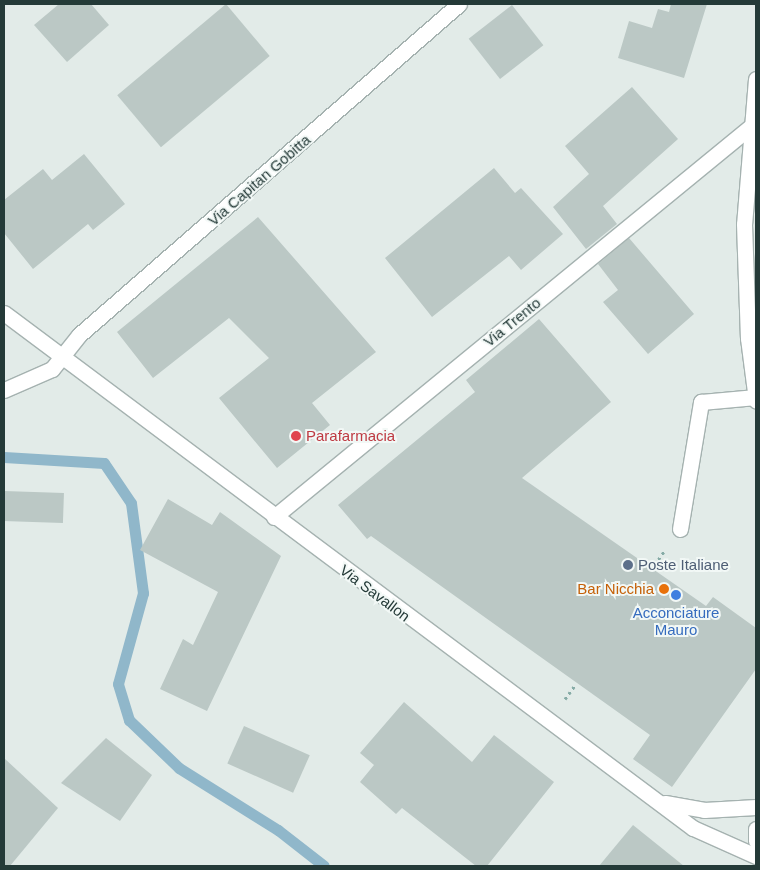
<!DOCTYPE html>
<style>
body{margin:0}
#map{position:relative;width:760px;height:870px;overflow:hidden;background:#e2ebe8;font-family:Arial,sans-serif}
div>[style]{position:absolute}
.stream>*{height:11px;margin:-5.5px;padding:0 5.5px;transform-origin:5.5px;border-radius:5.5px;background:#90b7ca}
.building>*{inset:0;background:#bbc8c5;transform-origin:0 0}
.path>*{height:3px;margin-top:-1.5px;transform-origin:0;background:repeating-linear-gradient(90deg,#86aba6 0 2.5px,transparent 0 6.5px)}
.roads{filter:drop-shadow(1px 0 #a5b2b0) drop-shadow(-1px 0 #a5b2b0) drop-shadow(0 1px #a5b2b0) drop-shadow(0 -1px #a5b2b0)}
.service>*{height:15px;margin:-7.5px;padding:0 7.5px;transform-origin:7.5px;border-radius:7.5px;background:#fff}
.minor>*{height:15px;margin:-7.5px;padding:0 7.5px;transform-origin:7.5px;border-radius:7.5px;background:#fff}
.secondary>*{height:15px;margin:-7.5px;padding:0 7.5px;transform-origin:7.5px;border-radius:7.5px;background:#fff}
.dots>*{width:14px;height:14px;translate:-50% -50%;box-sizing:border-box;border:2px solid #f2f8f6;border-radius:50%}
span{translate:-50% -50%;white-space:nowrap;text-align:center;line-height:1.15;-webkit-text-stroke:4px #f2f8f6;paint-order:stroke}
.street-label{font-size:15px;color:#243a38}
.health-label{font-size:15px;color:#be3a42}
.left{translate:0 -50%;text-align:left}
.service-label{font-size:15px;color:#4e5e75}
.food-label{font-size:15px;color:#c56008}
.right{translate:-100% -50%;text-align:right}
.shop-label{font-size:15px;color:#366cbe}
.frame{position:absolute;inset:0;border:5px solid #243a38;pointer-events:none}
</style>
<div id="map">
<div class="stream">
<i style="left:4px;top:457px;width:100px;rotate:3.4deg"></i>
<i style="left:104px;top:463px;width:48px;rotate:56deg"></i>
<i style="left:131px;top:503px;width:91px;rotate:82.4deg"></i>
<i style="left:143px;top:593px;width:94px;rotate:105.4deg"></i>
<i style="left:118px;top:684px;width:38px;rotate:73deg"></i>
<i style="left:129px;top:720px;width:69px;rotate:43.8deg"></i>
<i style="left:179px;top:768px;width:117px;rotate:32.1deg"></i>
<i style="left:278px;top:830px;width:58px;rotate:38deg"></i>
</div>
<div class="building">
<i style="clip-path:polygon(59px 4px,91px 4px,109px 25px,67px 62px,34px 25px)"></i>
<i style="left:226px;top:4px;width:68px;height:142px;rotate:50deg"></i>
<i style="clip-path:polygon(671px 4px,707px 4px,684px 78px,618px 58px,629px 21px,652px 28px,658px 9px,669px 12px)"></i>
<i style="left:512px;top:5px;width:51px;height:55px;rotate:52deg"></i>
<i style="clip-path:polygon(632px 87px,678px 139px,603px 206px,617px 224px,586px 249px,553px 207px,589px 174px,565px 146px)"></i>
<i style="clip-path:polygon(84px 154px,125px 204px,93px 230px,88px 224px,33px 269px,4px 233px,4px 200px,43px 169px,52px 180px)"></i>
<i style="clip-path:polygon(494px 168px,515px 193px,521px 188px,563px 234px,521px 270px,509px 256px,432px 317px,385px 258px)"></i>
<i style="clip-path:polygon(258px 217px,376px 352px,312px 403px,330px 425px,277px 468px,219px 398px,269px 358px,229px 318px,153px 378px,117px 332px)"></i>
<i style="clip-path:polygon(629px 238px,694px 314px,648px 354px,603px 302px,618px 290px,598px 264px)"></i>
<i style="clip-path:polygon(539px 319px,611px 402px,522px 478px,706px 606px,713px 597px,756px 628px,756px 669px,672px 787px,633px 759px,650px 735px,371px 536px,367px 539px,338px 505px,475px 392px,466px 380px)"></i>
<i style="left:4px;top:491px;width:60px;height:30px;rotate:2deg"></i>
<i style="clip-path:polygon(168px 499px,212px 525px,220px 512px,281px 556px,207px 711px,160px 689px,183px 639px,193px 645px,218px 592px,140px 550px)"></i>
<i style="clip-path:polygon(404px 702px,472px 762px,494px 735px,554px 782px,487px 866px,476px 866px,402px 808px,396px 814px,360px 782px,374px 765px,360px 753px)"></i>
<i style="left:244px;top:726px;width:72px;height:41px;rotate:24deg"></i>
<i style="clip-path:polygon(106px 738px,152px 775px,120px 821px,61px 783px)"></i>
<i style="clip-path:polygon(4px 758px,58px 808px,10px 866px,4px 866px)"></i>
<i style="clip-path:polygon(633px 825px,684px 866px,599px 866px)"></i>
</div>
<div class="path">
<i style="left:651px;top:570px;width:24px;rotate:-55deg"></i>
<i style="left:565px;top:699px;width:17px;rotate:-54deg"></i>
</div>
<div class="roads">
<div class="service">
<i style="left:680px;top:529px;width:129px;rotate:-80.6deg"></i>
<i style="left:701px;top:402px;width:55px;rotate:-5.2deg"></i>
</div>
<div class="minor">
<i style="left:4px;top:390px;width:52px;rotate:-23.6deg"></i>
<i style="left:52px;top:369px;width:43px;rotate:-51.5deg"></i>
<i style="left:79px;top:335px;width:504px;rotate:-41.06deg"></i>
<i style="left:274px;top:517px;width:615px;rotate:-39.33deg"></i>
</div>
<div class="secondary">
<i style="left:756px;top:79px;width:145px;rotate:94.7deg"></i>
<i style="left:744px;top:224px;width:114px;rotate:88deg"></i>
<i style="left:748px;top:338px;width:63px;rotate:82.6deg"></i>
<i style="left:4px;top:313px;width:860px;rotate:36.78deg"></i>
<i style="left:693px;top:828px;width:69px;rotate:24deg"></i>
<i style="left:665px;top:803px;width:40px;rotate:10deg"></i>
<i style="left:704px;top:810px;width:52px;rotate:-3.3deg"></i>
<i style="left:756px;top:829px;width:12px;rotate:90deg"></i>
</div>
</div>
<div class="dots">
<i style="left:296px;top:436px;background:#e0444e"></i>
<i style="left:628px;top:565px;background:#5c6f8a"></i>
<i style="left:664px;top:589px;background:#e8710a"></i>
<i style="left:676px;top:595px;background:#3f7fe0"></i>
</div>
<div class="street-label">
<span style="left:259px;top:180px;rotate:-41deg">Via Capitan Gobitta</span>
<span style="left:512px;top:322px;rotate:-39deg">Via Trento</span>
<span style="left:375px;top:593px;rotate:37deg">Via Savallon</span>
</div>
<div class="health-label">
<span class="left" style="left:306px;top:436px">Parafarmacia</span>
</div>
<div class="service-label">
<span class="left" style="left:638px;top:565px">Poste Italiane</span>
</div>
<div class="food-label">
<span class="right" style="left:654px;top:589px">Bar Nicchia</span>
</div>
<div class="shop-label">
<span style="left:676px;top:621px">Acconciature<br>Mauro</span>
</div>
<div class="frame"></div>
</div>
